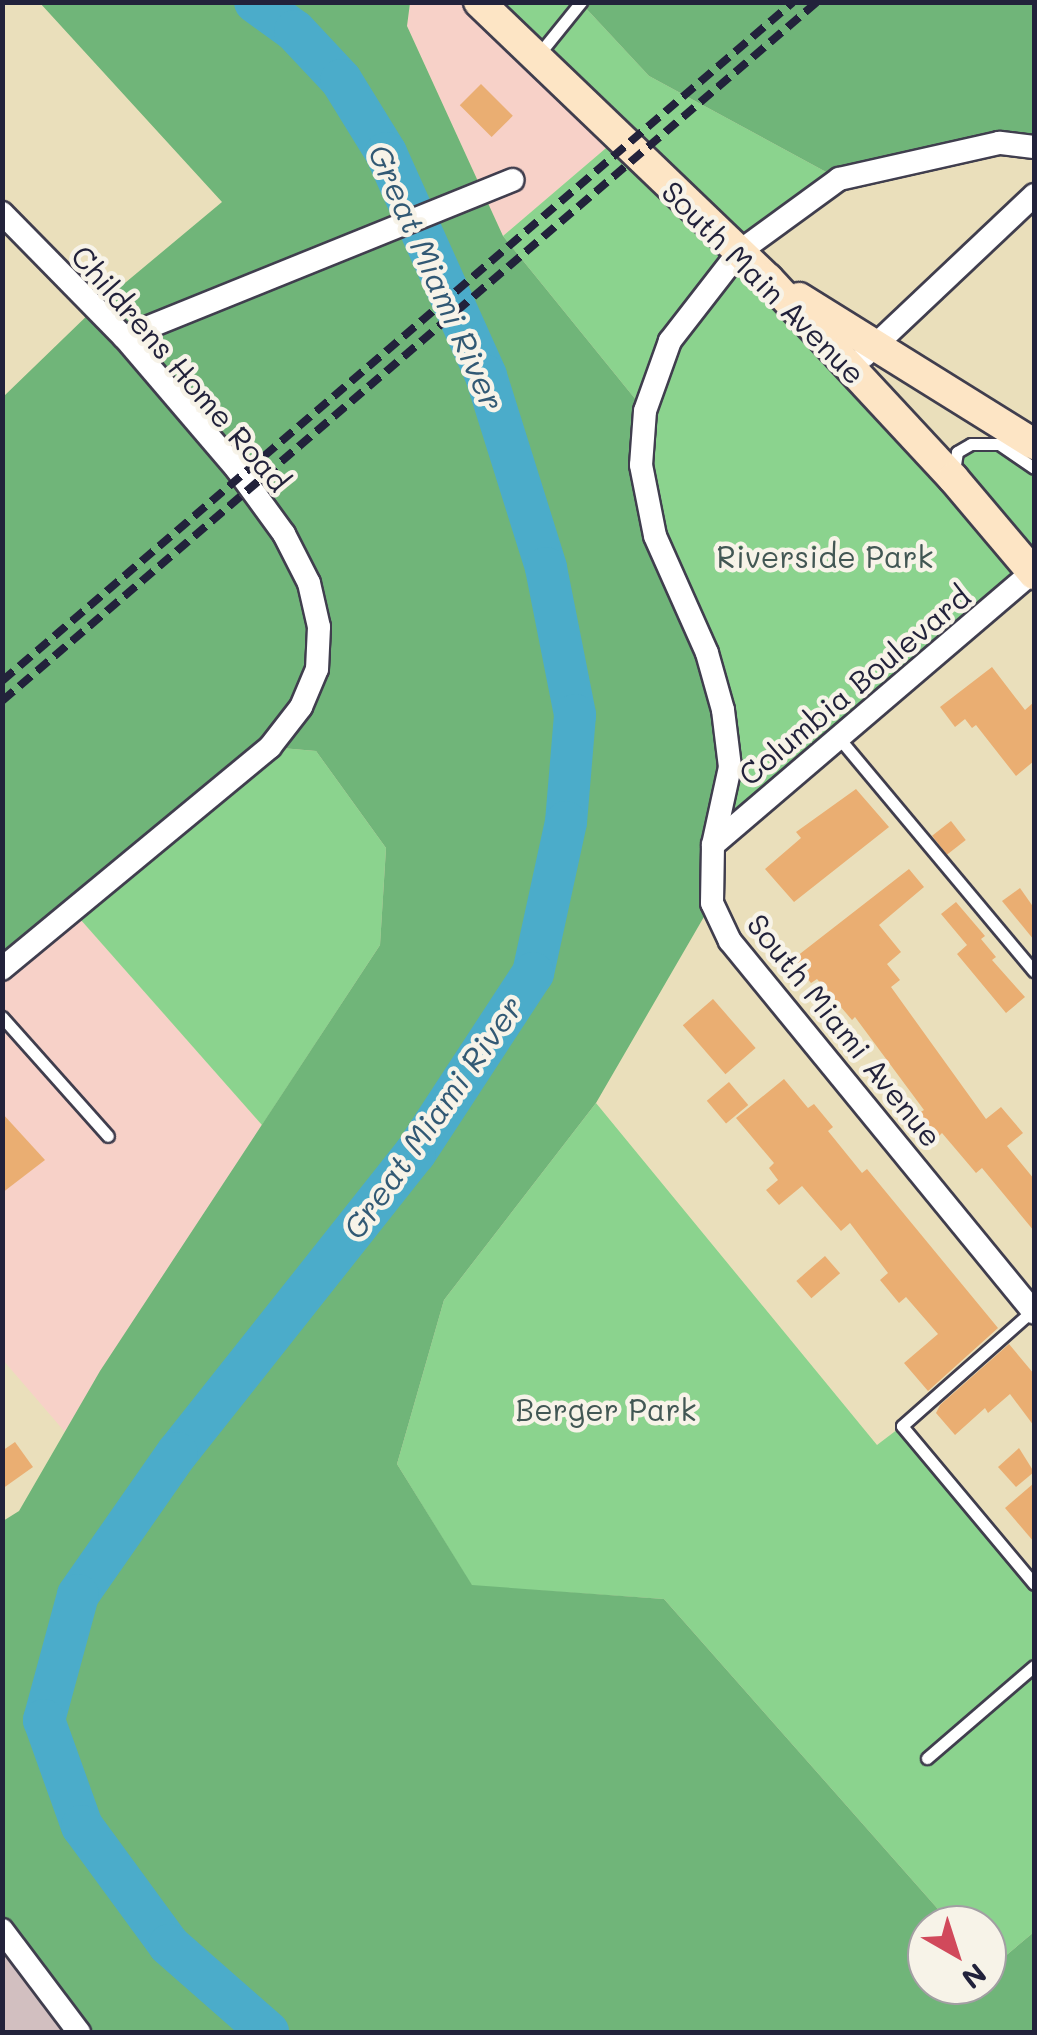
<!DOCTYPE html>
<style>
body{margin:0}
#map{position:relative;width:1037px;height:2035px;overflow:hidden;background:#eadfbb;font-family:Mali,sans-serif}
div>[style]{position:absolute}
.built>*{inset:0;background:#f7d1c8}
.industrial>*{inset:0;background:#d2bfc0}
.green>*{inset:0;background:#8bd38e}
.forest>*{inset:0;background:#70b579}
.river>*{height:42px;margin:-21px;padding:0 21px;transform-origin:21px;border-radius:21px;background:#4bacca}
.building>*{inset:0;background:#eaae72;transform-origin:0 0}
.roads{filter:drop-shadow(2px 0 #403e4e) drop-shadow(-2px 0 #403e4e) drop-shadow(0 2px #403e4e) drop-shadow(0 -2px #403e4e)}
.service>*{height:11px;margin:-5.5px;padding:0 5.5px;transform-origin:5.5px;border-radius:5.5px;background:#fff}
.minor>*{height:22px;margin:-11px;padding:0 11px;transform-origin:11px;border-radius:11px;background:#fff}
.secondary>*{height:30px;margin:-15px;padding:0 15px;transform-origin:15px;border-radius:15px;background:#fde5c5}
.rail>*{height:8px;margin-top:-4px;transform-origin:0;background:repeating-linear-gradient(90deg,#22223b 0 15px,transparent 0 23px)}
span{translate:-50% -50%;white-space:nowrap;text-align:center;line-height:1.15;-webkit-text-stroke:9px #f7f3e8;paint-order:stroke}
.street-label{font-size:30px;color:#22223b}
.park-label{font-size:30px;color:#425754}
.water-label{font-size:32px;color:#325974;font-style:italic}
.frame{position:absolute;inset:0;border:5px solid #22223b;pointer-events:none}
.north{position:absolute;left:907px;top:1905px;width:100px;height:100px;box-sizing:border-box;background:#f7f3e8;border:2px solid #a29fa3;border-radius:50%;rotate:141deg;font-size:28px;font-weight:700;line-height:40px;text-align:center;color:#22223b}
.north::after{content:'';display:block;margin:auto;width:35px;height:45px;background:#d1495b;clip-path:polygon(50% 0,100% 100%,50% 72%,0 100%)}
</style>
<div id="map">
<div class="built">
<i style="clip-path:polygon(410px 3px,479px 3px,619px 137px,503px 236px,407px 26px)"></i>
<i style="clip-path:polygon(73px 911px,262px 1125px,65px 1432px,3px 1360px,2px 969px)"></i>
</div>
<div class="industrial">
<i style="clip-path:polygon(2px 1931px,79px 2032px,3px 2032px)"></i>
</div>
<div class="green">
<i style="clip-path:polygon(479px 3px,581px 3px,649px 76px,839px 179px,740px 251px,952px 477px,957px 452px,999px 444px,1034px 468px,1034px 574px,713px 845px,655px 536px,645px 411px,503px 236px,619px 137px)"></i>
<i style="clip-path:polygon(270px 747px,316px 751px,386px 848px,380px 945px,262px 1125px,73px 911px)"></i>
<i style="clip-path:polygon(596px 1103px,877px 1445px,902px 1426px,1034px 1584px,1034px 1932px,991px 1968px,987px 1925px,952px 1925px,664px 1599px,472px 1586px,397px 1464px,444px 1300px)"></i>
</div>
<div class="forest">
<i style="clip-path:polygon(40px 3px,410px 3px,407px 26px,503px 236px,645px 411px,641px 465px,723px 710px,712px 903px,596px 1103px,444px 1300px,397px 1464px,472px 1585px,664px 1599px,952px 1925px,927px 1925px,927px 1985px,987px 1985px,987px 1964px,991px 1968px,1034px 1932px,1034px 2032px,79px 2032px,3px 1930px,3px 1521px,19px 1511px,100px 1371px,380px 945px,386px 848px,316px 751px,270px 747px,3px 969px,3px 397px,95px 308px,222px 202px)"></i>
<i style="clip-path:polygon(581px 3px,1034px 3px,1034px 147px,839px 179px,649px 76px)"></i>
</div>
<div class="river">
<i style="left:255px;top:2px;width:49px;rotate:35.9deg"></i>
<i style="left:295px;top:31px;width:67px;rotate:46.8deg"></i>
<i style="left:341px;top:80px;width:86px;rotate:58.3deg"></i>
<i style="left:386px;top:153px;width:244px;rotate:65.8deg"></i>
<i style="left:486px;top:376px;width:201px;rotate:72.6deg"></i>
<i style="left:546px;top:568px;width:150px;rotate:78.8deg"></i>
<i style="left:575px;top:715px;width:107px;rotate:94.8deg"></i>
<i style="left:566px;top:822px;width:155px;rotate:102.3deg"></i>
<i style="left:533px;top:973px;width:215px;rotate:123.2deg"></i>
<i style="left:415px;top:1153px;width:383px;rotate:128.4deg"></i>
<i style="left:177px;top:1453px;width:173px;rotate:124.9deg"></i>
<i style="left:78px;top:1595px;width:130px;rotate:105.2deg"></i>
<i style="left:44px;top:1720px;width:113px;rotate:70.3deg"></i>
<i style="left:82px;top:1826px;width:147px;rotate:53.8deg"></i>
<i style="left:169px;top:1945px;width:132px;rotate:41.3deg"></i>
</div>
<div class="building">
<i style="left:481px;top:84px;width:45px;height:30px;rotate:45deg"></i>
<i style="clip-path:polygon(992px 667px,1025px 710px,1034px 702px,1034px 761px,1016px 776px,976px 725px,972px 728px,965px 719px,955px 727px,940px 707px)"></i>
<i style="clip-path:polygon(856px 789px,889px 827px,794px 902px,765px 869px,801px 838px,796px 832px)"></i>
<i style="left:951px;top:821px;width:24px;height:24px;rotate:52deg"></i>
<i style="clip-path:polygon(909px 869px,924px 887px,879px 925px,901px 952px,887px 964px,900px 980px,891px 987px,986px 1119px,1001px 1107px,1023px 1133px,1007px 1146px,1034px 1179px,1034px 1231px,982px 1168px,976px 1173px,942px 1133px,938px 1137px,919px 1113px,924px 1110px,855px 1017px,852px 1020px,817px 979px,811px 983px,792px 960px)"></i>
<i style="clip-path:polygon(1020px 888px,1034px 908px,1034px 940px,1002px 901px)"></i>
<i style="clip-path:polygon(956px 902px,985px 936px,981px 939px,996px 957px,992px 960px,1025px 997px,1006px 1013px,957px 954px,967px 945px,941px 914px)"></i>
<i style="left:713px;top:999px;width:65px;height:40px;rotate:49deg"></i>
<i style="clip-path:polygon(784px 1079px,808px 1108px,814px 1104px,833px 1127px,828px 1131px,862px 1173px,867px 1169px,998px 1328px,928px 1391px,904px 1363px,938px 1334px,906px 1297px,899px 1303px,880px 1280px,888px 1273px,850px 1223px,841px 1231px,802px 1186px,779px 1205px,766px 1190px,778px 1180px,769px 1168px,774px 1163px,736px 1118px)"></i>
<i style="left:729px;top:1082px;width:30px;height:29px;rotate:50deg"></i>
<i style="clip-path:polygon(2px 1113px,45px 1160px,2px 1193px)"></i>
<i style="left:825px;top:1256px;width:23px;height:38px;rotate:49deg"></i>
<i style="clip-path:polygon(1009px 1344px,1034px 1374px,1034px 1426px,1010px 1394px,988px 1413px,985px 1408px,955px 1435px,936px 1413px,940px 1405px)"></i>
<i style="clip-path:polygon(15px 1442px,33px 1467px,2px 1489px,2px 1451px)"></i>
<i style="clip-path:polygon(1019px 1448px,1034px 1472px,1016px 1487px,998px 1467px)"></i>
<i style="clip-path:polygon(1034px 1483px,1034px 1542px,1005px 1508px)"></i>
</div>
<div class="roads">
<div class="service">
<i style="left:539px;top:54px;width:67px;rotate:-51.1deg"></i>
<i style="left:954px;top:471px;width:19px;rotate:-81deg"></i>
<i style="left:957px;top:452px;width:16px;rotate:-30deg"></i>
<i style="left:971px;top:444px;width:28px"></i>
<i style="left:999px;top:444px;width:42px;rotate:34.4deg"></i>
<i style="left:838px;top:737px;width:305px;rotate:50.1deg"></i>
<i style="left:2px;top:1017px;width:159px;rotate:48.3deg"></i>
<i style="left:1033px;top:1310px;width:175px;rotate:138.5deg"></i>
<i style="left:902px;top:1426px;width:206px;rotate:50.1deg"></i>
<i style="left:927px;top:1758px;width:141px;rotate:-40.7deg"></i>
</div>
<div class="minor">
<i style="left:1034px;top:147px;width:35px;rotate:-173deg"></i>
<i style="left:999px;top:143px;width:164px;rotate:167.3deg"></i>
<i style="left:839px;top:179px;width:124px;rotate:143.9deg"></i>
<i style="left:739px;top:252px;width:113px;rotate:127.8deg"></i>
<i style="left:670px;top:341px;width:74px;rotate:109.7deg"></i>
<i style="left:645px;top:411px;width:54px;rotate:94.2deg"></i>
<i style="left:641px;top:465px;width:72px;rotate:78.8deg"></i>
<i style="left:655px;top:536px;width:128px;rotate:66deg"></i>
<i style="left:707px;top:653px;width:59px;rotate:74.3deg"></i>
<i style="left:723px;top:710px;width:57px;rotate:83deg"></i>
<i style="left:730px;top:767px;width:80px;rotate:102.3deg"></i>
<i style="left:713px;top:845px;width:58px;rotate:91deg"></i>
<i style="left:712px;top:903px;width:42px;rotate:64.7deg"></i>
<i style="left:730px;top:941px;width:480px;rotate:50.7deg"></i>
<i style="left:2px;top:213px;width:174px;rotate:45.5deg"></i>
<i style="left:124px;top:337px;width:172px;rotate:49.5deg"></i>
<i style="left:236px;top:468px;width:82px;rotate:54deg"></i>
<i style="left:284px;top:534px;width:55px;rotate:63deg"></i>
<i style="left:309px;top:583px;width:45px;rotate:77.2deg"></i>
<i style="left:319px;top:627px;width:42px;rotate:92.7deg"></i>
<i style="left:317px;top:669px;width:41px;rotate:112.8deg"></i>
<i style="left:301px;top:707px;width:51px;rotate:127.8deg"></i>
<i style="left:270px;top:747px;width:348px;rotate:140.4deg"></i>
<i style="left:124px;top:337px;width:419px;rotate:-22deg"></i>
<i style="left:864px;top:356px;width:234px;rotate:-43.4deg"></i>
<i style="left:713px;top:845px;width:421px;rotate:-40.5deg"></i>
<i style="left:2px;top:1930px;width:128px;rotate:53deg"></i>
</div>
<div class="secondary">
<i style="left:479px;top:2px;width:400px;rotate:43.8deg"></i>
<i style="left:768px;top:279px;width:272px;rotate:47.1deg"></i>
<i style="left:953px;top:478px;width:126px;rotate:49.8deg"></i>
<i style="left:799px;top:298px;width:277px;rotate:31.9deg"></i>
</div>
</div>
<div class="rail">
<i style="left:2px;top:681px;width:1042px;rotate:-40.64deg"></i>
<i style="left:2px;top:701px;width:1074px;rotate:-40.62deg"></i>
</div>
<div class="street-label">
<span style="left:764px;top:282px;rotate:45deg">South Main Avenue</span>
<span style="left:181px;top:368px;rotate:49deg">Childrens Home Road</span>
<span style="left:854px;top:685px;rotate:-40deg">Columbia Boulevard</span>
<span style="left:845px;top:1030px;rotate:51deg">South Miami Avenue</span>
</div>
<div class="park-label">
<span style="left:825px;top:556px">Riverside Park</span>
<span style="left:606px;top:1409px">Berger Park</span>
</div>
<div class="water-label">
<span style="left:437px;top:277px;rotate:66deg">Great Miami River</span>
<span style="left:432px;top:1117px;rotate:-55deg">Great Miami River</span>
</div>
<div class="frame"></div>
<div class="north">N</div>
</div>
